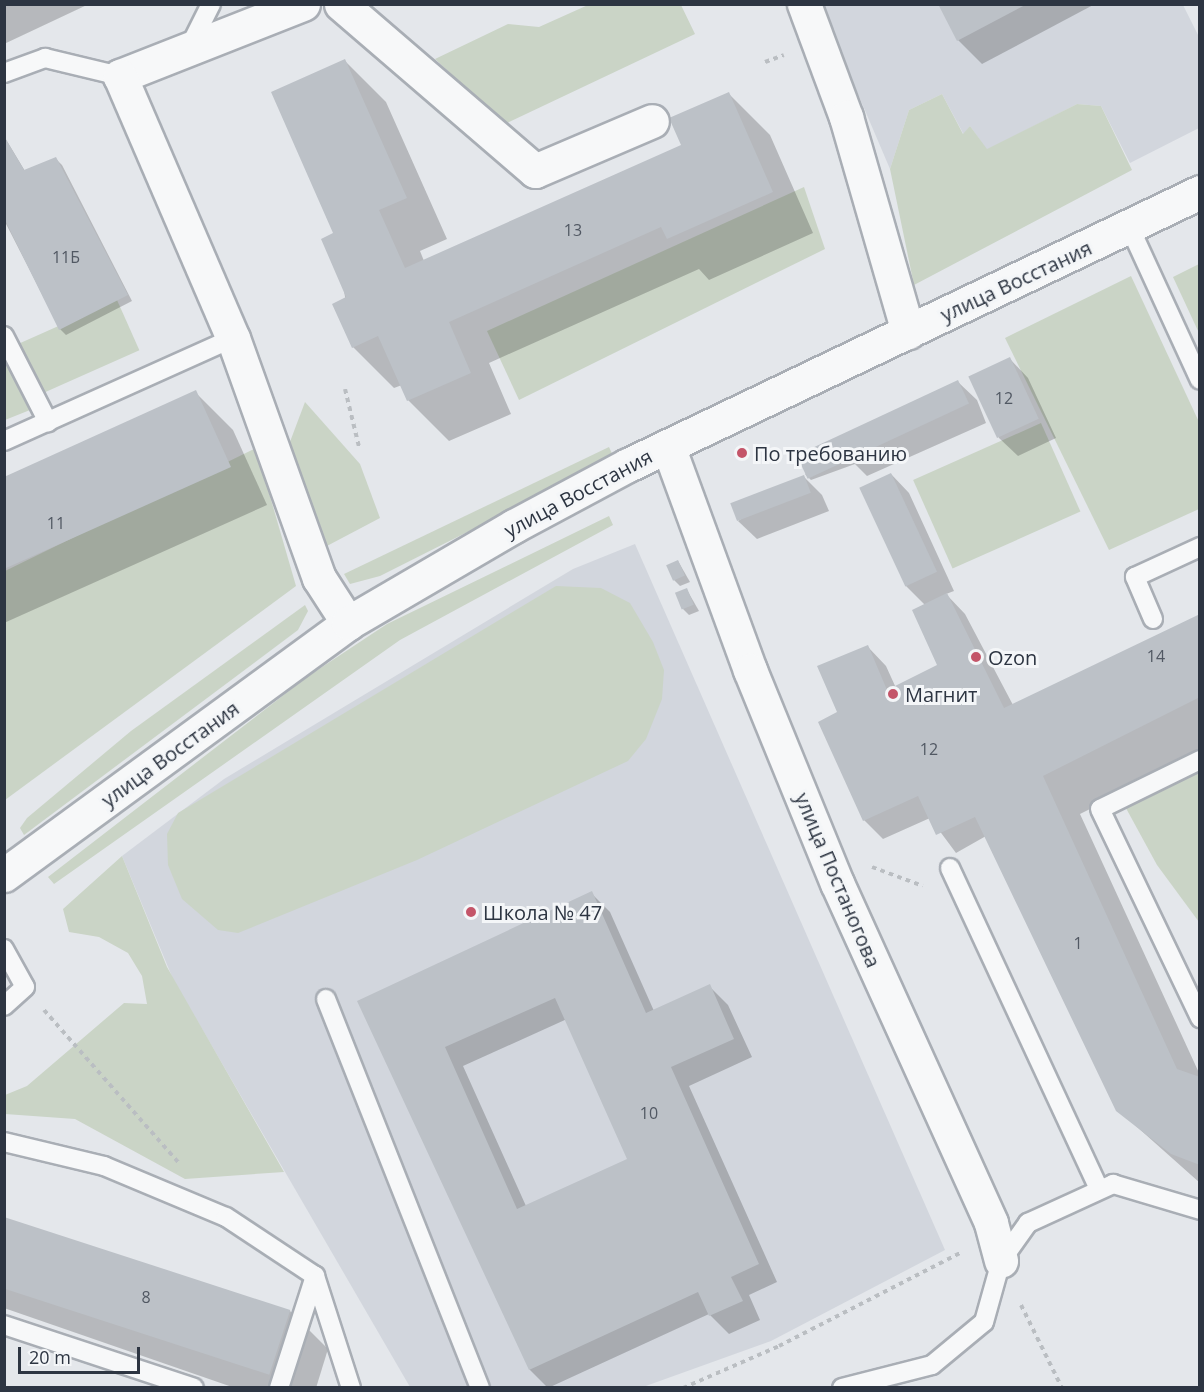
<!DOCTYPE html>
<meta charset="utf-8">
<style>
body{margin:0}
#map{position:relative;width:1204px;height:1392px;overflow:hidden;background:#e4e7eb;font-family:"Open Sans",sans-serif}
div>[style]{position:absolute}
.built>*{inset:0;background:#d2d6dd}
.green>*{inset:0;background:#cad4c6;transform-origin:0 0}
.shadow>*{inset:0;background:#0003}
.building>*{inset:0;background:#bcc1c7;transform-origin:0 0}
.path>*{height:4px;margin-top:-2px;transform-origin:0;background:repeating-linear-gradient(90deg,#babec2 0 4.5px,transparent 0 9px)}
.roads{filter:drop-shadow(2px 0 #a9aeb5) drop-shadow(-2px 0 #a9aeb5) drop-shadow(0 2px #a9aeb5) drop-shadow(0 -2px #a9aeb5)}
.service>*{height:18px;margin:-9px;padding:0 9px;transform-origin:9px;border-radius:9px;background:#f7f8f9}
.minor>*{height:33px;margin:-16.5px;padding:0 16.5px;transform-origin:16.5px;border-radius:16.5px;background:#f7f8f9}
.tertiary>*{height:33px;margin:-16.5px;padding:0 16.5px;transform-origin:16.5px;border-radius:16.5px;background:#f7f8f9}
.dots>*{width:16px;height:16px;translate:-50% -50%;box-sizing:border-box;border:3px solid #f4f6f8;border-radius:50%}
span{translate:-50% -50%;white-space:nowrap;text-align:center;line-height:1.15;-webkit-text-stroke:6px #f4f6f8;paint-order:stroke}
.number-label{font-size:16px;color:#515863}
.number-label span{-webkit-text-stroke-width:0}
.street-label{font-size:20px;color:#2d3542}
.poi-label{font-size:20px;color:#2d3542}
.left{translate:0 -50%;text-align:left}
.frame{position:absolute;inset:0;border:6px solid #2d3542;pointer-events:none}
.scale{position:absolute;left:18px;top:1347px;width:122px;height:27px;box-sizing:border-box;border:3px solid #2d3542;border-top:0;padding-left:8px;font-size:18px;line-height:21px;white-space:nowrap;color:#2d3542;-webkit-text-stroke:4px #f4f6f8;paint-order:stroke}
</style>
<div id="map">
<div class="built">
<i style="clip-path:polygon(820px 5px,1183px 5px,1199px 37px,1199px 128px,1130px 163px,1101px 106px,1077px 104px,987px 150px,970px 126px,964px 135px,942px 94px,909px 110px,890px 169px)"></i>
<i style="clip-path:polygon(635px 544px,945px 1250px,771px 1341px,643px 1387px,410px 1387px,173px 979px,122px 856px,224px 779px,573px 569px)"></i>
</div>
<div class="green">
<i style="clip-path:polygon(588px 5px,681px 5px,695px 34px,505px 124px,435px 59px,508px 24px,539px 27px)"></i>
<i style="clip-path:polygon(942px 94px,963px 134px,970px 126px,987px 149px,1077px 104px,1101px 106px,1132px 170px,914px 285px,890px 169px,909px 110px)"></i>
<i style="clip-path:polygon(804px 187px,825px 249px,519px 400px,487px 331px)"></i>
<i style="clip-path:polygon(1199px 264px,1199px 333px,1173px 277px)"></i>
<i style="clip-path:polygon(1131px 276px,1199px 422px,1199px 509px,1109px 550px,1005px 338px)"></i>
<i style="left:117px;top:300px;width:55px;height:112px;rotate:66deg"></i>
<i style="clip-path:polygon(4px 350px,35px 408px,5px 420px,4px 420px)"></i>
<i style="clip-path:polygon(305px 402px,360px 464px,380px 518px,325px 547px,285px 455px)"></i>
<i style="left:1041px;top:423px;width:97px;height:140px;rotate:66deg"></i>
<i style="clip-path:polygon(609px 447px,614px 458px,380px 576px,350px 584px,344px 574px)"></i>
<i style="clip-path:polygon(256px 448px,296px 586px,5px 800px,5px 571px)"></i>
<i style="clip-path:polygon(609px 516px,613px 525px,400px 640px,54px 884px,48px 877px,307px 677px,387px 624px)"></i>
<i style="clip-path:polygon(556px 586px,601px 588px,630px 603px,653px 642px,664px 670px,662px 699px,646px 739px,628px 761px,417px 860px,238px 933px,218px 930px,182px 899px,168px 865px,167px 834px,178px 813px)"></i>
<i style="clip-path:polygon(305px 605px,308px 611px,298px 630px,24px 835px,20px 828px,27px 818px,131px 731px)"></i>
<i style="clip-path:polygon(1199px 759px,1199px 922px,1157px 865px,1121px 799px)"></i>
<i style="clip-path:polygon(122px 856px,167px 967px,284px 1172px,185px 1179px,75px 1119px,5px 1114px,5px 1095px,27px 1086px,124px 1003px,147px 1004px,142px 976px,128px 953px,99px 937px,69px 932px,63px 909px)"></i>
</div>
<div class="shadow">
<i style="clip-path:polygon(4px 4px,89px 4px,4px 44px)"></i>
<i style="clip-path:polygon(940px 4px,1095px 4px,982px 64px,958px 40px)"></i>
<i style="clip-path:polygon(345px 61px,386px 102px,447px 239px,420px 251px,424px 261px,683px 146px,729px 94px,770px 135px,813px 233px,709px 280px,699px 269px,489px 363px,511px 414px,449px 441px,408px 400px,402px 385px,394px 388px,353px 347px,335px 234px)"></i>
<i style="clip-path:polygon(4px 136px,25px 171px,56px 159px,62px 165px,132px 301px,66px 335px,60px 329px,4px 220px)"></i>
<i style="clip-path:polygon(1010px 359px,1028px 378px,1056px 438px,1018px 456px,999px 438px,971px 377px)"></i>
<i style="clip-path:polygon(958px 382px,977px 400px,986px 423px,867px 476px,855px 464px,811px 480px,805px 474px)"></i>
<i style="clip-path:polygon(195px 392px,233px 430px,267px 505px,4px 623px,4px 478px)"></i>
<i style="clip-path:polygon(891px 474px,909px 493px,954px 591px,946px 594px,965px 614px,1013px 705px,1200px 616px,1200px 754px,1080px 814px,1200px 1075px,1200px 1183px,1118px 1110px,986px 836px,956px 853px,930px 818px,883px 839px,864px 820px,820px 723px,839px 712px,868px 647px,886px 666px,896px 688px,939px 665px,925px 605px,906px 586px)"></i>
<i style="clip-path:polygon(804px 477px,822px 495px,829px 511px,757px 539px,738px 521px)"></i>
<i style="clip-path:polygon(678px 561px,690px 582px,680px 586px,674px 580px)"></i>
<i style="clip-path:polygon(687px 590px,699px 611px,689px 615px,683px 609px)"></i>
<i style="clip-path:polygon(evenodd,591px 893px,610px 912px,654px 1011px,709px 986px,728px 1005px,752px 1057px,689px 1086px,777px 1282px,749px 1295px,760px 1320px,729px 1334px,709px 1314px,548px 1388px,530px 1370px,359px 1002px,591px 893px,567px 1019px,629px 1160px,526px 1206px,463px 1066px,567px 1019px)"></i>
<i style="clip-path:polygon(4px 1218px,290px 1311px,328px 1349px,316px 1388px,235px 1388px,4px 1308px)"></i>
</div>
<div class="building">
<i style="clip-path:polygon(938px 4px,1027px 4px,957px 41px)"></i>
<i style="clip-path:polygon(345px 59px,407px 198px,379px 210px,405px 268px,681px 145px,669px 118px,729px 92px,773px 192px,667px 239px,661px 227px,449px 322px,471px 373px,407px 401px,378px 336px,352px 348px,332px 304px,346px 297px,321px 239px,333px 233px,271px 92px)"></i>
<i style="clip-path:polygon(5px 138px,24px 170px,56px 157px,128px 295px,59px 330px,5px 220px)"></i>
<i style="left:1010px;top:357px;width:68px;height:46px;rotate:65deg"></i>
<i style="left:958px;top:380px;width:26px;height:178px;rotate:65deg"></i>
<i style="clip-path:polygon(196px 390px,231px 467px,4px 569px,4px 477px)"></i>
<i style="left:891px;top:473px;width:109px;height:35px;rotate:65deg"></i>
<i style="left:804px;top:475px;width:19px;height:79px;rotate:69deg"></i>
<i style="left:678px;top:560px;width:17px;height:13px;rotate:66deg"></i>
<i style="left:687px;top:588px;width:18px;height:13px;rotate:68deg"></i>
<i style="clip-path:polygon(947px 593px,1004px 708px,1200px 614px,1200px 697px,1043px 776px,1177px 1069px,1200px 1077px,1200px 1165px,1171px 1154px,1116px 1111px,975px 817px,936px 835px,918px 796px,863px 821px,818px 722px,837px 712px,817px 666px,868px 645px,887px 690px,937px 665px,912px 610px)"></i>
<i style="clip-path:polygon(evenodd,592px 891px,646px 1013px,710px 984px,734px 1039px,671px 1067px,759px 1264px,731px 1277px,743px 1301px,709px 1316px,698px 1292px,529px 1370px,357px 1001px,592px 891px,555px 998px,627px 1159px,517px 1209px,445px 1047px,555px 998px)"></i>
<i style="left:4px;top:1217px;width:301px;height:68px;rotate:18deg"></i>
</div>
<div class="path">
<i style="left:765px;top:62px;width:20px;rotate:-20deg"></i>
<i style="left:345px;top:389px;width:60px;rotate:76.4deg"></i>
<i style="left:872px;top:867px;width:54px;rotate:20.4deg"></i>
<i style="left:44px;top:1010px;width:203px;rotate:48.6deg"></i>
<i style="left:1021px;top:1305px;width:93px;rotate:63.7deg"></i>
<i style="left:683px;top:1388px;width:105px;rotate:-23.6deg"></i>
<i style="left:779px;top:1346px;width:203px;rotate:-27.2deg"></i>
</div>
<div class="roads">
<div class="service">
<i style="left:189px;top:48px;width:49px;rotate:-63.4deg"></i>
<i style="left:4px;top:73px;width:44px;rotate:-20.1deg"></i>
<i style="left:45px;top:58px;width:77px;rotate:13.5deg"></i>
<i style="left:1130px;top:228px;width:167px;rotate:65.3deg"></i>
<i style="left:4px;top:336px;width:97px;rotate:62.9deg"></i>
<i style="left:4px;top:441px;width:251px;rotate:-24.2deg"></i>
<i style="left:1153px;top:619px;width:46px;rotate:-113.2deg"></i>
<i style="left:1135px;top:577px;width:72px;rotate:-24.8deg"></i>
<i style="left:1200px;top:760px;width:111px;rotate:153.9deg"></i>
<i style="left:1100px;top:809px;width:232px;rotate:64.4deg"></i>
<i style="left:950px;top:868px;width:354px;rotate:65.1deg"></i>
<i style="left:4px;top:949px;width:43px;rotate:61.1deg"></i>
<i style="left:25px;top:987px;width:28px;rotate:138deg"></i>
<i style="left:326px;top:999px;width:418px;rotate:68.4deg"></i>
<i style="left:4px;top:1142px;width:103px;rotate:13.5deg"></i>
<i style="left:104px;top:1166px;width:132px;rotate:22.7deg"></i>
<i style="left:226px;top:1217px;width:107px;rotate:33.5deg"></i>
<i style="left:315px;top:1276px;width:118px;rotate:72.2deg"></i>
<i style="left:4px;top:1325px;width:200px;rotate:18.3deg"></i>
<i style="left:279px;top:1388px;width:118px;rotate:-72.2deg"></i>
<i style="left:842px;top:1388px;width:93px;rotate:-14.3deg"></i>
<i style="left:932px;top:1365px;width:67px;rotate:-39.6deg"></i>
<i style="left:984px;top:1322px;width:63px;rotate:-74.4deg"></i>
<i style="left:1001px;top:1261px;width:47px;rotate:-54.6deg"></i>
<i style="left:1028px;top:1223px;width:94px;rotate:-24.6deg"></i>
<i style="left:1113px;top:1184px;width:91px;rotate:16.6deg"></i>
</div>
<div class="minor">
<i style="left:303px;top:4px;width:197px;rotate:158.5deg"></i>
<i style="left:120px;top:76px;width:285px;rotate:66.7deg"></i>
<i style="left:233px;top:338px;width:255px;rotate:70.3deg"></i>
<i style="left:319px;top:578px;width:54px;rotate:57.2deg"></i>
<i style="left:341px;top:4px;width:256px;rotate:40.7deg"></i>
<i style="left:535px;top:171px;width:127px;rotate:-23.1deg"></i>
<i style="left:804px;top:4px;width:121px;rotate:69.6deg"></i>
<i style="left:846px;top:117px;width:224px;rotate:73.9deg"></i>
<i style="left:668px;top:446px;width:239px;rotate:69.9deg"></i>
<i style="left:750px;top:670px;width:230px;rotate:67.8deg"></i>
<i style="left:837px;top:883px;width:373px;rotate:65.6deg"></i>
<i style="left:991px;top:1223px;width:39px;rotate:75deg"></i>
</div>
<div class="tertiary">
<i style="left:4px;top:875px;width:426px;rotate:-36.2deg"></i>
<i style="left:348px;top:623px;width:192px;rotate:-30.3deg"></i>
<i style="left:514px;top:526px;width:129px;rotate:-28.2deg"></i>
<i style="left:628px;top:465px;width:634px;rotate:-25.51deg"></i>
</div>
</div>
<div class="dots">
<i style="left:742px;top:453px;background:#c45569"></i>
<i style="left:976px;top:657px;background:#c45569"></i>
<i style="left:893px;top:694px;background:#c45569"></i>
<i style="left:471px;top:912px;background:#c45569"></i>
</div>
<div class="number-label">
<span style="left:573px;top:230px">13</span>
<span style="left:66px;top:257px">11Б</span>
<span style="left:1004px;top:398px">12</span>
<span style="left:56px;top:523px">11</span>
<span style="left:1156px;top:656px">14</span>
<span style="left:929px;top:749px">12</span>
<span style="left:1078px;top:943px">1</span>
<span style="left:649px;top:1113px">10</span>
<span style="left:146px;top:1297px">8</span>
</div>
<div class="street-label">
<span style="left:1016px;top:281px;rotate:-25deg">улица Восстания</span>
<span style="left:578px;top:493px;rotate:-28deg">улица Восстания</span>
<span style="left:170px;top:754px;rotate:-36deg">улица Восстания</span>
<span style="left:838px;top:880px;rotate:67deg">улица Постаногова</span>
</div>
<div class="poi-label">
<span class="left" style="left:754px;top:453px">По требованию</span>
<span class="left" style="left:988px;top:657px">Ozon</span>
<span class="left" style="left:905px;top:694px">Магнит</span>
<span class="left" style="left:483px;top:912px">Школа № 47</span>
</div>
<div class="frame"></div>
<div class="scale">20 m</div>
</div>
